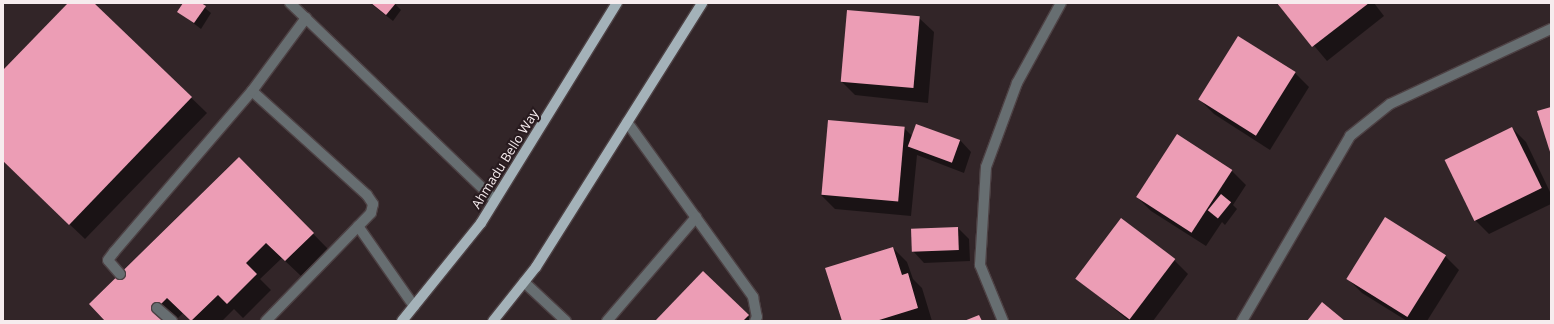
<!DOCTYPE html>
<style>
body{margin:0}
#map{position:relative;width:1554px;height:324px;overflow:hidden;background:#322528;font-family:"Open Sans",sans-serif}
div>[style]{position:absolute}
.shadow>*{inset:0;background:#0007}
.building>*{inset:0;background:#ec9db5;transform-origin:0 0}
.roads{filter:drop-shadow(1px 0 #4d4144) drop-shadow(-1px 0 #4d4144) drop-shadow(0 1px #4d4144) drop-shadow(0 -1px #4d4144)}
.service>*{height:10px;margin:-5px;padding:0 5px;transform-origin:5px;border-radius:5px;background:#676e71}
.minor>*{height:10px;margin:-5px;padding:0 5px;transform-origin:5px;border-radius:5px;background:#676e71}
.primary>*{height:10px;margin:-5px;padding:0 5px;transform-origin:5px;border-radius:5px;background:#a4b2b9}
span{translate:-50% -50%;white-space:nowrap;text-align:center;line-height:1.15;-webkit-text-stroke:4px #281b1f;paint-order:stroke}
.street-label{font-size:13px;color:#f6ecee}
.frame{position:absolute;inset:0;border:4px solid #f6ecee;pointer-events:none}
</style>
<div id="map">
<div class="shadow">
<i style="clip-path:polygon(69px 3px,93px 3px,207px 113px,85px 239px,3px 161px,3px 72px)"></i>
<i style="clip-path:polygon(184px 3px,199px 3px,211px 13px,201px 29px,179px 12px)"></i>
<i style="clip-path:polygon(370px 3px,394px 3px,401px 10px,393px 21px)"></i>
<i style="clip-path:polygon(1278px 3px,1374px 3px,1384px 16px,1327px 61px)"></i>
<i style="clip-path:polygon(919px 18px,934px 32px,928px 103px,855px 95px,841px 81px)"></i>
<i style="clip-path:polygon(1295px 73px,1309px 87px,1270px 150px,1214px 114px,1200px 100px)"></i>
<i style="clip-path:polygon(916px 125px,960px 140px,971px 152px,964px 173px,917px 155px,911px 216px,835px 209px,821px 195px,904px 128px,912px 136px)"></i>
<i style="clip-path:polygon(1512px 128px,1526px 142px,1551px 194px,1551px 204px,1489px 234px,1475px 220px)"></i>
<i style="clip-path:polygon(1178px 136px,1232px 171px,1246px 185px,1233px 205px,1237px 209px,1225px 225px,1222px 222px,1206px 246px,1151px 211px,1137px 197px)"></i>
<i style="clip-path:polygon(239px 158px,328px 249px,301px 276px,282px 258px,260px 279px,271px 290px,243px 318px,234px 309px,222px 321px,191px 321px,183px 313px,175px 321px,107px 321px)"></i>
<i style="clip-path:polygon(958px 228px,969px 239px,970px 261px,924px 263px,913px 251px)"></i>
<i style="clip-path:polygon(893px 248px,907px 262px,913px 279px,922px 288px,932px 321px,843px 321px)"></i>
<i style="clip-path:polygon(1445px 256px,1459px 270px,1427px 321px,1407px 321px,1362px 293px,1348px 279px)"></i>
<i style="clip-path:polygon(1174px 260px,1188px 274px,1153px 321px,1129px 321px,1077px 278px)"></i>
<i style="clip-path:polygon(703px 273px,753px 321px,656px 321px)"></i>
</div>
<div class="building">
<i style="clip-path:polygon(68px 3px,94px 3px,192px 97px,69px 225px,3px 161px,3px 70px)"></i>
<i style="clip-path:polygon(183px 3px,201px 3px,206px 6px,194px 23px,177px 12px)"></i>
<i style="clip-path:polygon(371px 3px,396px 3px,386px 15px)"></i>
<i style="clip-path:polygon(1277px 3px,1369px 3px,1312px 47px)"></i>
<i style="left:847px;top:10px;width:73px;height:72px;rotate:5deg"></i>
<i style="left:1238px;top:36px;width:68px;height:75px;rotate:32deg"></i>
<i style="clip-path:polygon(1551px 107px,1551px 155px,1537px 111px)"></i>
<i style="left:828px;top:120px;width:77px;height:75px;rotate:5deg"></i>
<i style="left:916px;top:124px;width:47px;height:24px;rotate:20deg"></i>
<i style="left:1512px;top:127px;width:68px;height:75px;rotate:64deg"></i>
<i style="left:1177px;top:134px;width:66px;height:75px;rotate:33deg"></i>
<i style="clip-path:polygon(239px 157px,314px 233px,285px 261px,266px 243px,246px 263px,257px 274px,227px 304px,218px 295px,191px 321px,167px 298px,154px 311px,163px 321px,105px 321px,89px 304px)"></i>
<i style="left:1221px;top:194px;width:13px;height:21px;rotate:39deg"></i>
<i style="left:1385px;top:217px;width:72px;height:73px;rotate:32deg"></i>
<i style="left:1121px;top:218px;width:68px;height:76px;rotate:37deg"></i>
<i style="left:958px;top:227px;width:23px;height:47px;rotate:88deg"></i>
<i style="clip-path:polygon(893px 247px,902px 275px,908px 273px,918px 308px,876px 321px,842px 321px,825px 268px)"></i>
<i style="clip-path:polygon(703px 271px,749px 315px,743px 321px,655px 321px)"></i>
<i style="clip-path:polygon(1322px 302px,1345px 321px,1307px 321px)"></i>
<i style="clip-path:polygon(979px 315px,982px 321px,964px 321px)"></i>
</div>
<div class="roads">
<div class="service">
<i style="left:252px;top:91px;width:155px;rotate:42.1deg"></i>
<i style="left:367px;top:195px;width:11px;rotate:56deg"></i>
<i style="left:373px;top:204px;width:9px;rotate:103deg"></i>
<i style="left:371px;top:213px;width:151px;rotate:134.2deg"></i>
<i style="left:627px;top:122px;width:216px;rotate:54.2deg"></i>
<i style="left:753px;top:297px;width:20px;rotate:79deg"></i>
<i style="left:757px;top:317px;width:4px;rotate:117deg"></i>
<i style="left:358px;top:226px;width:98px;rotate:55deg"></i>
<i style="left:120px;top:274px;width:18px;rotate:-131deg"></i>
<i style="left:108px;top:260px;width:10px;rotate:-53deg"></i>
<i style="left:114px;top:252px;width:212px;rotate:-49.4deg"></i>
<i style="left:252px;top:91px;width:91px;rotate:-53.5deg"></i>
<i style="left:524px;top:282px;width:57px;rotate:42.9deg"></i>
<i style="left:157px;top:308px;width:20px;rotate:41deg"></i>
<i style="left:607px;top:321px;width:137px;rotate:-49.4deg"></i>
</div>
<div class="minor">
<i style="left:290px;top:3px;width:284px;rotate:43.9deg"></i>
<i style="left:1003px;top:321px;width:61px;rotate:-112.3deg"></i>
<i style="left:980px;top:265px;width:98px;rotate:-86.5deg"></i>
<i style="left:986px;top:167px;width:90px;rotate:-69.7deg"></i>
<i style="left:1017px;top:83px;width:91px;rotate:-61.2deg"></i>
<i style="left:1242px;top:321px;width:214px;rotate:-59.7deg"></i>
<i style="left:1350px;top:136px;width:51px;rotate:-38.7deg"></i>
<i style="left:1390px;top:104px;width:178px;rotate:-25deg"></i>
</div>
<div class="primary">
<i style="left:402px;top:321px;width:126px;rotate:-51.1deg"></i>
<i style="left:481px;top:223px;width:259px;rotate:-58.3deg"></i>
<i style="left:493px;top:321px;width:69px;rotate:-51.5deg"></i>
<i style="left:536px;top:267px;width:312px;rotate:-57.8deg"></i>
</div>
</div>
<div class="street-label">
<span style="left:505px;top:159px;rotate:-58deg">Ahmadu Bello Way</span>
</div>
<div class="frame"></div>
</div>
